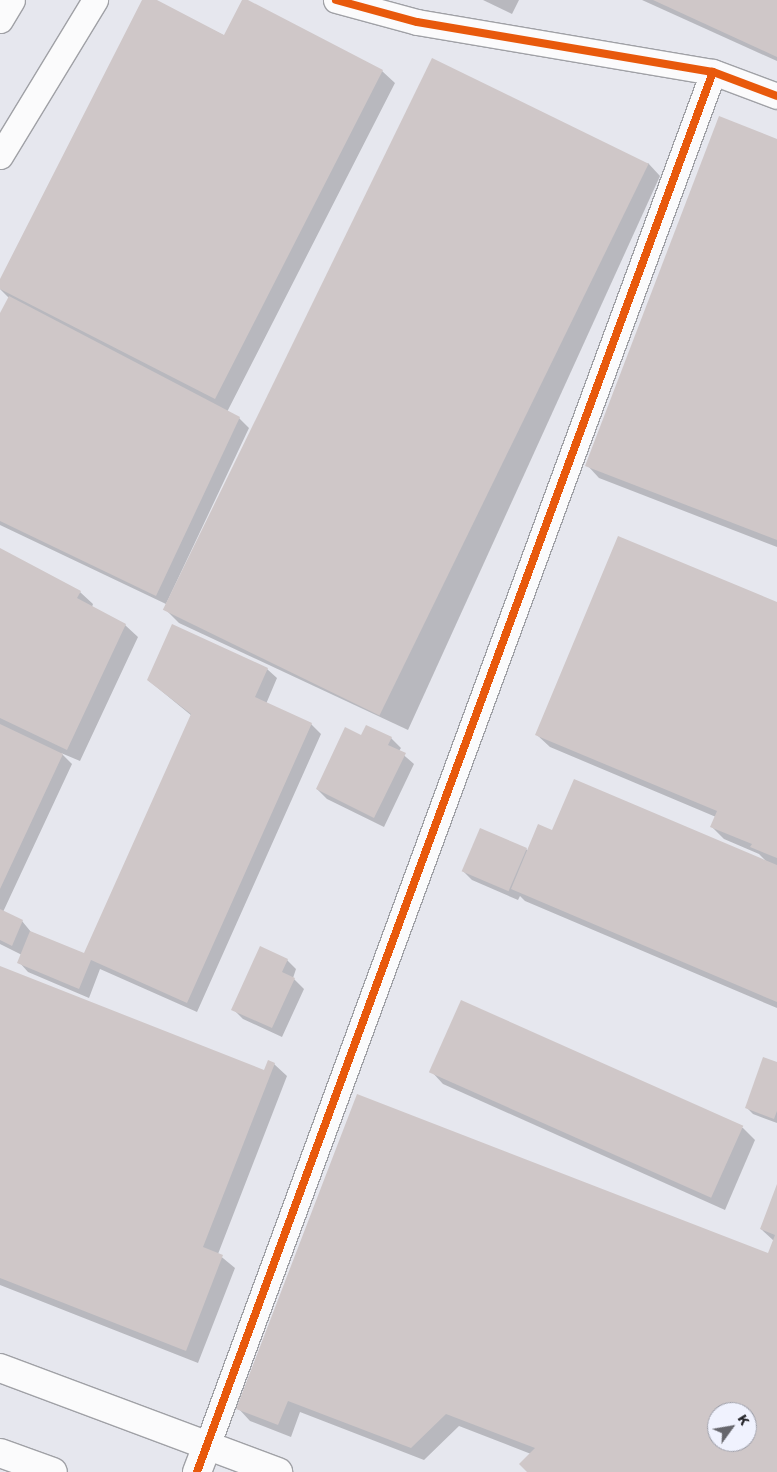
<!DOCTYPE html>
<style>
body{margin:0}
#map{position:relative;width:777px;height:1472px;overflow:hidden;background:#e6e7ee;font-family:"Work Sans",sans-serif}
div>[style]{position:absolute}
.shadow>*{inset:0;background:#0003}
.building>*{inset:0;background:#cfc7c8;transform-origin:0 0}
.roads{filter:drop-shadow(1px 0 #a0a1a6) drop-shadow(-1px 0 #a0a1a6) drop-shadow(0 1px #a0a1a6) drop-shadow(0 -1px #a0a1a6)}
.minor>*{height:25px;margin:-12.5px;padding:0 12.5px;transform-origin:12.5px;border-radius:12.5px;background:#fbfbfc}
.tertiary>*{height:28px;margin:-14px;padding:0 14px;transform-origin:14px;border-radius:14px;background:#fbfbfc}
.cycleway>*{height:8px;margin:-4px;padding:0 4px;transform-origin:4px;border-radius:4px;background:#e8590c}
span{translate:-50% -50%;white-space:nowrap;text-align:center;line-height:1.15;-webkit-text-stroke:4px #f0f2fe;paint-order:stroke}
.north{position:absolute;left:707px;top:1402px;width:50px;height:50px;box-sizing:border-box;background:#f0f2fe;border:1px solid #9d9ea8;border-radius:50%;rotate:58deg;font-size:14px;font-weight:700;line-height:20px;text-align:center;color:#212126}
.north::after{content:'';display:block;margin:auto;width:18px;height:22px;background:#66666c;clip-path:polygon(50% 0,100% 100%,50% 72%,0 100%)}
</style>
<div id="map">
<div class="shadow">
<i style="clip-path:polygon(143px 0,154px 0,225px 36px,245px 0,382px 71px,395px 83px,227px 412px,239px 418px,249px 428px,166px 604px,0 525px,0 316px,9px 298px,0 289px,0 282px)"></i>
<i style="clip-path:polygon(483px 0,519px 0,512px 14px)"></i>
<i style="clip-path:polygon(642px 0,777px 0,777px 61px)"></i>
<i style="clip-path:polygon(777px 140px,777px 547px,599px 478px,587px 465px)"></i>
<i style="clip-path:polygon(648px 163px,660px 176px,408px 730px,179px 623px,166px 610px)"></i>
<i style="clip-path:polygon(0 550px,80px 592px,93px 604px,92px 607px,125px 625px,138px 637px,80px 761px,61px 753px,72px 764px,3px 912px,22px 921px,31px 932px,85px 955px,192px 716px,148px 680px,267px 669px,277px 678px,266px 704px,311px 724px,321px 734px,197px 1012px,100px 969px,89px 998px,28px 972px,19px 962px,22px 955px,0 944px)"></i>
<i style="clip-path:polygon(777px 603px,777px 1008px,525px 901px,520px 896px,518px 900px,472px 880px,463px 871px,526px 849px,528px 851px,553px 832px,767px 862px,759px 854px,724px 839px,712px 827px,716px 817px,550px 747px,537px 735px)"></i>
<i style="clip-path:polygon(391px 738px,401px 748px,399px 751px,414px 764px,384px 827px,327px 799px,317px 789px)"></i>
<i style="clip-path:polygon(287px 960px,296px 969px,293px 978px,304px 989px,282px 1037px,243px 1019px,233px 1009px)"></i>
<i style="clip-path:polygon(0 968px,264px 1072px,274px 1064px,287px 1076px,218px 1254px,235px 1268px,198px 1363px,0 1285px)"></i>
<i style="clip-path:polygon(777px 1064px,777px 1123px,753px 1114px,746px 1107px)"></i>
<i style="clip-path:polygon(431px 1071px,743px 1128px,755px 1140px,725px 1210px,443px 1084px)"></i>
<i style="clip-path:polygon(evenodd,777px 1187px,777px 1472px,528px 1472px,531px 1454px,459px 1426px,424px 1460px,300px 1412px,291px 1437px,250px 1421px,238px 1408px,768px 1255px,774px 1241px,761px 1229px,777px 1187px,717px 1412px,747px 1412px,747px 1442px,717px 1442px,717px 1412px)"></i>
</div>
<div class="building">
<i style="clip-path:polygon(142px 0,157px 0,224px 35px,242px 0,248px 0,383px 70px,215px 399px,0 289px,0 279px)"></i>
<i style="clip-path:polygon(653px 0,777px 0,777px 57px)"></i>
<i style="left:432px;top:58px;width:241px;height:614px;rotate:26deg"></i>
<i style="clip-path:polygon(719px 116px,777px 139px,777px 540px,585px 466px)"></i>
<i style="clip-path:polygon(9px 296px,240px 417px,156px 596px,0 521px,0 313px)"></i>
<i style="clip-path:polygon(618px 536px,777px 602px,777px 858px,750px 847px,752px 844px,710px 827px,717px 811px,535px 735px)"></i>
<i style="clip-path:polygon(0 548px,81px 591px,77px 598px,126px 624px,67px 750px,0 718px)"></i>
<i style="clip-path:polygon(172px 624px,268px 668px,255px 697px,312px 723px,187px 1003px,91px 960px,79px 989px,17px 963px,30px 931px,84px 953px,191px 714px,147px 680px)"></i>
<i style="clip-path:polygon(0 724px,63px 754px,0 889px)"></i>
<i style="clip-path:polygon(366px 725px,392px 737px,388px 745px,406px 753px,374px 818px,316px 789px,345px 727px,361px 735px)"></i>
<i style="clip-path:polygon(574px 779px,777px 865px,777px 1002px,511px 889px,538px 824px,552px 830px)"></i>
<i style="left:480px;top:828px;width:51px;height:47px;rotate:23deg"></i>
<i style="clip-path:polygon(0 909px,23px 920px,12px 946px,0 940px)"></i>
<i style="clip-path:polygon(260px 946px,288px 959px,282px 972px,295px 978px,272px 1028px,231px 1010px)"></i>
<i style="clip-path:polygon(0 966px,264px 1070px,268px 1060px,275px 1063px,203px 1247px,223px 1255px,186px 1351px,0 1278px)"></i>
<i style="left:461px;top:1000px;width:309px;height:79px;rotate:24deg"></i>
<i style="clip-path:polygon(763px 1057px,777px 1062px,777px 1111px,774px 1119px,745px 1108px)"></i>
<i style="clip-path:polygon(evenodd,357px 1094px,768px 1253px,775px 1235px,760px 1229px,777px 1184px,777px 1472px,527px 1472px,519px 1464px,535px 1448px,446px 1414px,411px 1448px,288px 1401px,278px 1425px,236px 1409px,357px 1094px,717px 1412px,747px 1412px,747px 1442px,717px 1442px,717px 1412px)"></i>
</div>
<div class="roads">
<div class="minor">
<i style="left:336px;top:0;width:84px;rotate:15.2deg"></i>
<i style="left:417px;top:22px;width:300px;rotate:9.6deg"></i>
<i style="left:713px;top:72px;width:68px;rotate:20.6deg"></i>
<i style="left:0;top:20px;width:23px;rotate:-59deg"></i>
<i style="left:0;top:156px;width:183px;rotate:-58.7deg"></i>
<i style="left:207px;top:1446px;width:1464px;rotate:-69.78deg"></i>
</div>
<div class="tertiary">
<i style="left:0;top:1368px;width:297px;rotate:20.5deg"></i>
<i style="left:0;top:1453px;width:56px;rotate:19.7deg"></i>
<i style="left:197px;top:1472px;width:28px;rotate:-69deg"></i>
</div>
</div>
<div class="cycleway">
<i style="left:336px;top:0;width:84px;rotate:15.2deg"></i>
<i style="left:417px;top:22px;width:300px;rotate:9.6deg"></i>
<i style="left:713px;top:72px;width:68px;rotate:20.6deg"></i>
<i style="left:197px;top:1472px;width:1492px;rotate:-69.77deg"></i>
</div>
<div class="north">K</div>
</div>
